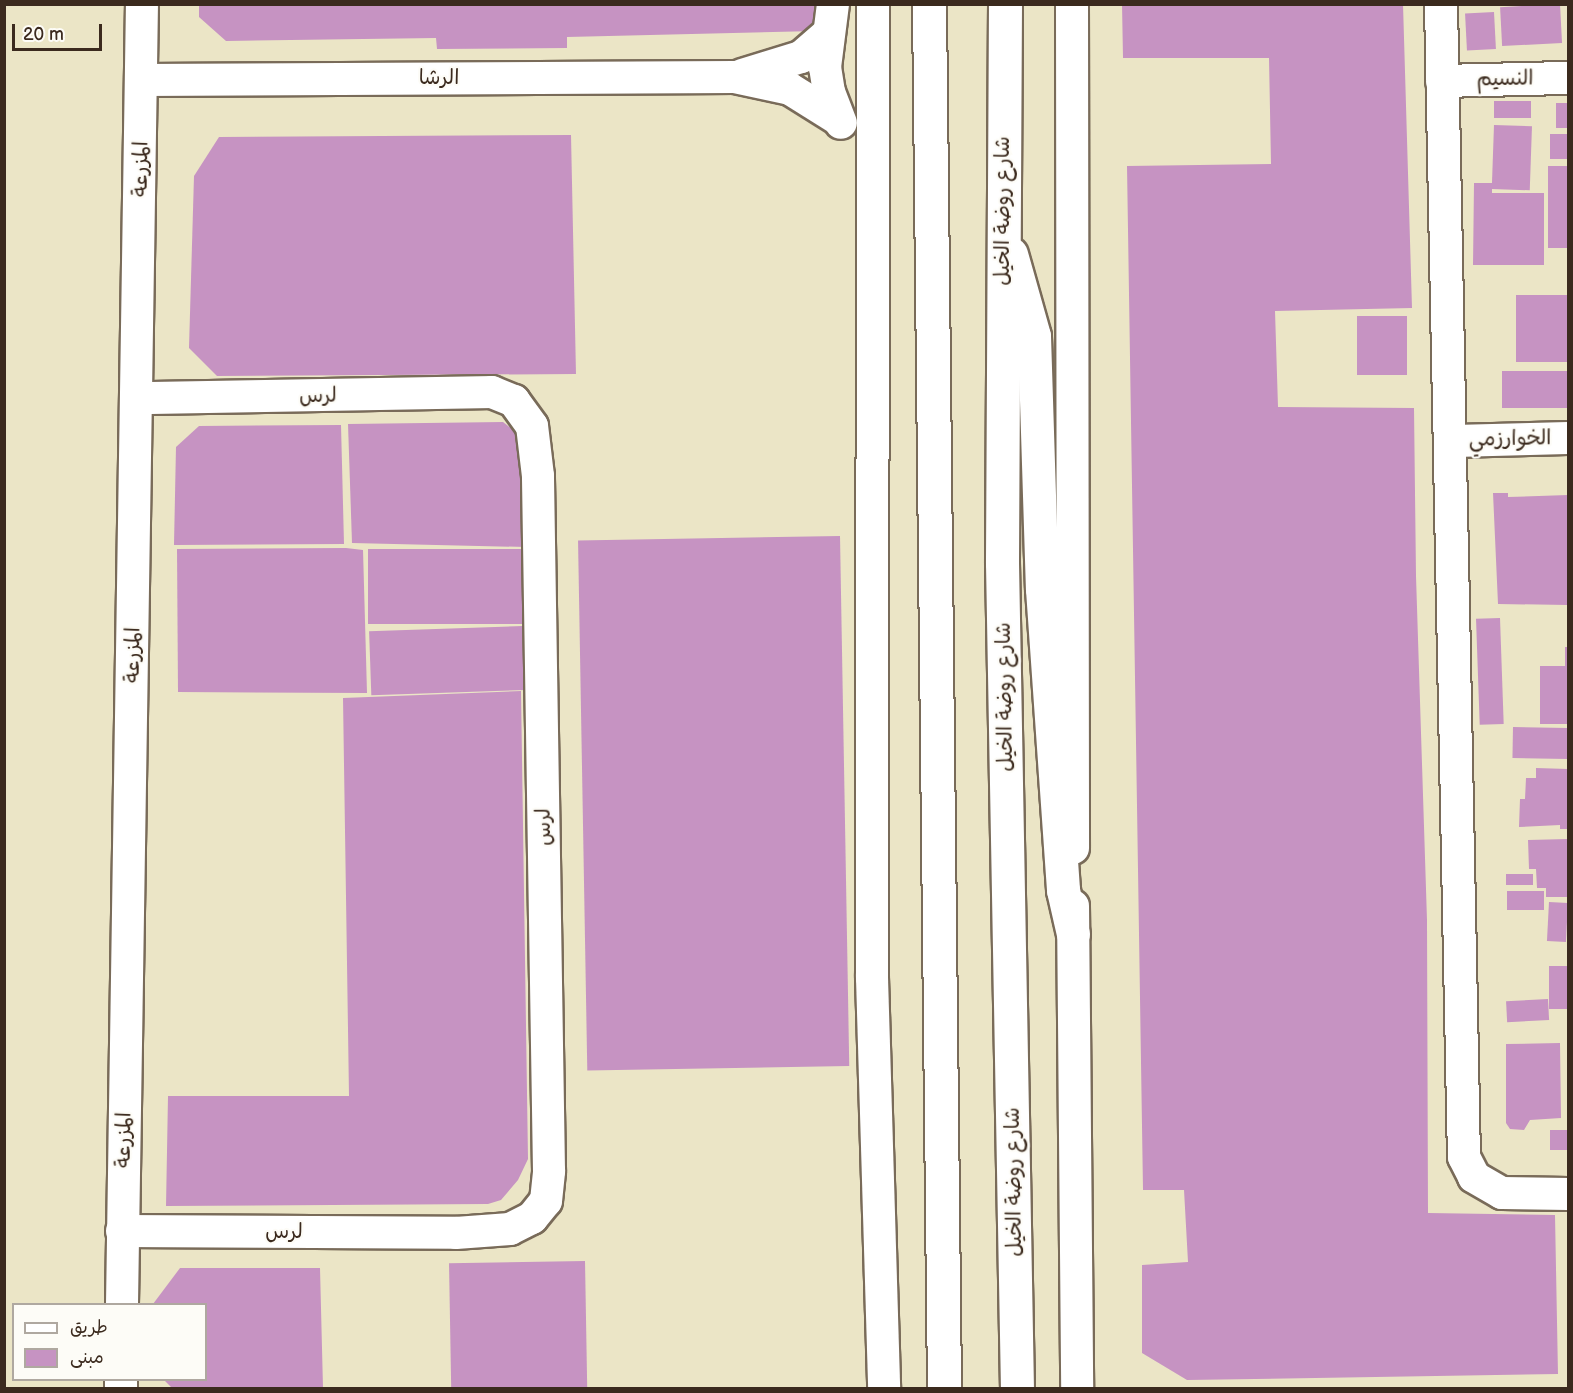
<!DOCTYPE html>
<meta charset="utf-8">
<style>
body{margin:0}
#map{position:relative;width:1573px;height:1393px;overflow:hidden;background:#ebe5c6;font-family:"Balsamiq Sans","Playpen Sans Arabic",sans-serif}
div>[style]{position:absolute}
.building>*{inset:0;background:#c693c2;transform-origin:0 0}
.roads{filter:drop-shadow(2px 0 #796b59) drop-shadow(-2px 0 #796b59) drop-shadow(0 2px #796b59) drop-shadow(0 -2px #796b59)}
.minor>*{height:32px;margin:-16px;padding:0 16px;transform-origin:16px;border-radius:16px;background:#fff}
.major>*{height:33px;margin:-16.5px;padding:0 16.5px;transform-origin:16.5px;border-radius:16.5px;background:#fff}
span{translate:-50% -50%;white-space:nowrap;text-align:center;line-height:1.15;-webkit-text-stroke:4.5px #fdfcf7;paint-order:stroke}
.street-label{font-size:21px;color:#3b2a1e}
.frame{position:absolute;inset:0;border:6px solid #3b2a1e;pointer-events:none}
.legend{position:absolute;left:12px;top:1303px;width:195px;height:78px;box-sizing:border-box;background:#fdfcf7;border:2px solid #afa8a0;margin:0;padding:8px 10px;list-style:none;font-size:18px;color:#3b2a1e}
.legend li{display:flex;align-items:center;gap:12px;height:30px}
.legend b{width:30px;border:2px solid #afa8a0}
.scale{position:absolute;left:12px;top:24px;width:90px;height:27px;box-sizing:border-box;border:3px solid #3b2a1e;border-top:0;padding-left:8px;font-size:18px;line-height:21px;white-space:nowrap;color:#3b2a1e;-webkit-text-stroke:4px #fdfcf7;paint-order:stroke}
</style>
<div id="map">
<div class="building">
<i style="clip-path:polygon(199px 4px,825px 4px,816px 31px,567px 37px,567px 48px,437px 49px,436px 38px,226px 41px,199px 17px)"></i>
<i style="clip-path:polygon(1122px 4px,1403px 4px,1412px 308px,1275px 311px,1278px 407px,1414px 408px,1416px 576px,1427px 920px,1428px 1213px,1555px 1215px,1558px 1374px,1187px 1380px,1142px 1353px,1142px 1265px,1188px 1262px,1184px 1190px,1143px 1190px,1127px 166px,1271px 164px,1269px 58px,1123px 58px)"></i>
<i style="left:1560px;top:4px;width:39px;height:60px;rotate:87deg"></i>
<i style="left:1494px;top:12px;width:37px;height:29px;rotate:87deg"></i>
<i style="left:1494px;top:101px;width:37px;height:17px"></i>
<i style="left:1556px;top:103px;width:12px;height:25px"></i>
<i style="left:1494px;top:125px;width:38px;height:64px;rotate:2deg"></i>
<i style="left:1550px;top:134px;width:18px;height:25px"></i>
<i style="clip-path:polygon(571px 135px,576px 374px,217px 376px,189px 348px,194px 176px,219px 137px)"></i>
<i style="left:1548px;top:166px;width:20px;height:82px"></i>
<i style="clip-path:polygon(1474px 183px,1492px 183px,1492px 193px,1544px 193px,1544px 265px,1473px 265px)"></i>
<i style="left:1516px;top:295px;width:52px;height:67px"></i>
<i style="left:1357px;top:316px;width:50px;height:59px"></i>
<i style="left:1502px;top:371px;width:66px;height:37px"></i>
<i style="clip-path:polygon(503px 422px,529px 442px,526px 547px,352px 543px,348px 424px)"></i>
<i style="clip-path:polygon(341px 425px,344px 544px,174px 545px,176px 447px,199px 426px)"></i>
<i style="clip-path:polygon(1493px 493px,1508px 493px,1508px 497px,1568px 495px,1568px 605px,1498px 604px)"></i>
<i style="left:840px;top:536px;width:530px;height:262px;rotate:89deg"></i>
<i style="clip-path:polygon(346px 548px,363px 550px,367px 693px,178px 692px,177px 549px)"></i>
<i style="left:368px;top:549px;width:158px;height:75px"></i>
<i style="left:1500px;top:618px;width:106px;height:24px;rotate:88deg"></i>
<i style="left:523px;top:626px;width:64px;height:154px;rotate:88deg"></i>
<i style="clip-path:polygon(1565px 647px,1568px 647px,1568px 724px,1540px 724px,1540px 666px,1565px 666px)"></i>
<i style="clip-path:polygon(521px 691px,528px 1159px,518px 1180px,501px 1200px,488px 1204px,166px 1206px,168px 1096px,349px 1096px,343px 698px)"></i>
<i style="left:1513px;top:727px;width:55px;height:31px;rotate:1deg"></i>
<i style="clip-path:polygon(1536px 768px,1568px 769px,1568px 829px,1560px 829px,1560px 825px,1519px 827px,1520px 799px,1525px 799px,1526px 778px,1536px 778px)"></i>
<i style="clip-path:polygon(1568px 839px,1568px 897px,1546px 897px,1546px 888px,1537px 888px,1536px 869px,1529px 869px,1528px 840px)"></i>
<i style="left:1506px;top:874px;width:27px;height:11px"></i>
<i style="left:1507px;top:891px;width:37px;height:19px"></i>
<i style="left:1549px;top:902px;width:19px;height:39px;rotate:3deg"></i>
<i style="left:1568px;top:966px;width:43px;height:19px;rotate:90deg"></i>
<i style="left:1548px;top:999px;width:21px;height:42px;rotate:87deg"></i>
<i style="clip-path:polygon(1560px 1043px,1561px 1118px,1530px 1120px,1524px 1130px,1510px 1129px,1506px 1123px,1506px 1044px)"></i>
<i style="left:1550px;top:1130px;width:18px;height:20px"></i>
<i style="left:585px;top:1261px;width:127px;height:136px;rotate:89deg"></i>
<i style="clip-path:polygon(180px 1268px,320px 1268px,323px 1388px,172px 1388px,164px 1380px,206px 1380px,206px 1304px,153px 1304px)"></i>
</div>
<div class="roads">
<div class="minor">
<i style="left:833px;top:4px;width:64px;rotate:97.2deg"></i>
<i style="left:825px;top:67px;width:25px;rotate:81deg"></i>
<i style="left:829px;top:92px;width:33px;rotate:69deg"></i>
<i style="left:873px;top:4px;width:974px;rotate:90.06deg"></i>
<i style="left:872px;top:978px;width:410px;rotate:88.3deg"></i>
<i style="left:1072px;top:4px;width:844px;rotate:89.93deg"></i>
<i style="left:1441px;top:4px;width:1153px;rotate:88.86deg"></i>
<i style="left:1464px;top:1157px;width:22px;rotate:63deg"></i>
<i style="left:1474px;top:1177px;width:32px;rotate:30deg"></i>
<i style="left:1502px;top:1193px;width:66px;rotate:0.9deg"></i>
<i style="left:742px;top:75px;width:62px;rotate:-17deg"></i>
<i style="left:801px;top:57px;width:37px;rotate:-41deg"></i>
<i style="left:142px;top:80px;width:593px;rotate:-0.29deg"></i>
<i style="left:735px;top:77px;width:56px;rotate:12.3deg"></i>
<i style="left:790px;top:89px;width:57px;rotate:32deg"></i>
<i style="left:1442px;top:81px;width:126px;rotate:-1.4deg"></i>
<i style="left:1452px;top:441px;width:116px;rotate:-1.5deg"></i>
<i style="left:1073px;top:906px;width:482px;rotate:89.5deg"></i>
<i style="left:122px;top:1231px;width:334px;rotate:0.3deg"></i>
<i style="left:456px;top:1233px;width:54px;rotate:-4.2deg"></i>
<i style="left:510px;top:1229px;width:25px;rotate:-27deg"></i>
<i style="left:532px;top:1218px;width:22px;rotate:-51deg"></i>
<i style="left:546px;top:1201px;width:30px;rotate:-84deg"></i>
<i style="left:549px;top:1171px;width:695px;rotate:-90.91deg"></i>
<i style="left:538px;top:476px;width:50px;rotate:-96.8deg"></i>
<i style="left:532px;top:426px;width:31px;rotate:-126deg"></i>
<i style="left:514px;top:401px;width:24px;rotate:-158deg"></i>
<i style="left:492px;top:392px;width:354px;rotate:179deg"></i>
<i style="left:122px;top:1304px;width:1300px;rotate:-89.12deg"></i>
<i style="left:121px;top:1388px;width:8px;rotate:-90deg"></i>
</div>
<div class="major">
<i style="left:929px;top:4px;width:1384px;rotate:89.38deg"></i>
<i style="left:1005px;top:4px;width:559px;rotate:90.31deg"></i>
<i style="left:1002px;top:563px;width:825px;rotate:88.96deg"></i>
<i style="left:1011px;top:254px;width:85px;rotate:74.3deg"></i>
<i style="left:1034px;top:336px;width:253px;rotate:88.2deg"></i>
<i style="left:1042px;top:589px;width:302px;rotate:86deg"></i>
<i style="left:1063px;top:890px;width:45px;rotate:77.2deg"></i>
</div>
</div>
<div class="street-label">
<span style="left:439px;top:78px">الرشا</span>
<span style="left:1505px;top:79px;rotate:-1deg">النسيم</span>
<span style="left:141px;top:169px;rotate:-89deg">المزرعة</span>
<span style="left:1003px;top:211px;rotate:-90deg">شارع روضة الخيل</span>
<span style="left:318px;top:396px;rotate:-1deg">لرس</span>
<span style="left:1510px;top:439px;rotate:-1deg">الخوارزمي</span>
<span style="left:133px;top:655px;rotate:-89deg">المزرعة</span>
<span style="left:1005px;top:697px;rotate:-91deg">شارع روضة الخيل</span>
<span style="left:544px;top:827px;rotate:-91deg">لرس</span>
<span style="left:124px;top:1140px;rotate:-89deg">المزرعة</span>
<span style="left:1014px;top:1182px;rotate:-91deg">شارع روضة الخيل</span>
<span style="left:284px;top:1232px">لرس</span>
</div>
<div class="frame"></div>
<ul class="legend">
<li><b style="height:8px;background:#fff"></b>طريق</li>
<li><b style="height:16px;background:#c693c2"></b>مبنى</li>
</ul>
<div class="scale">20 m</div>
</div>
